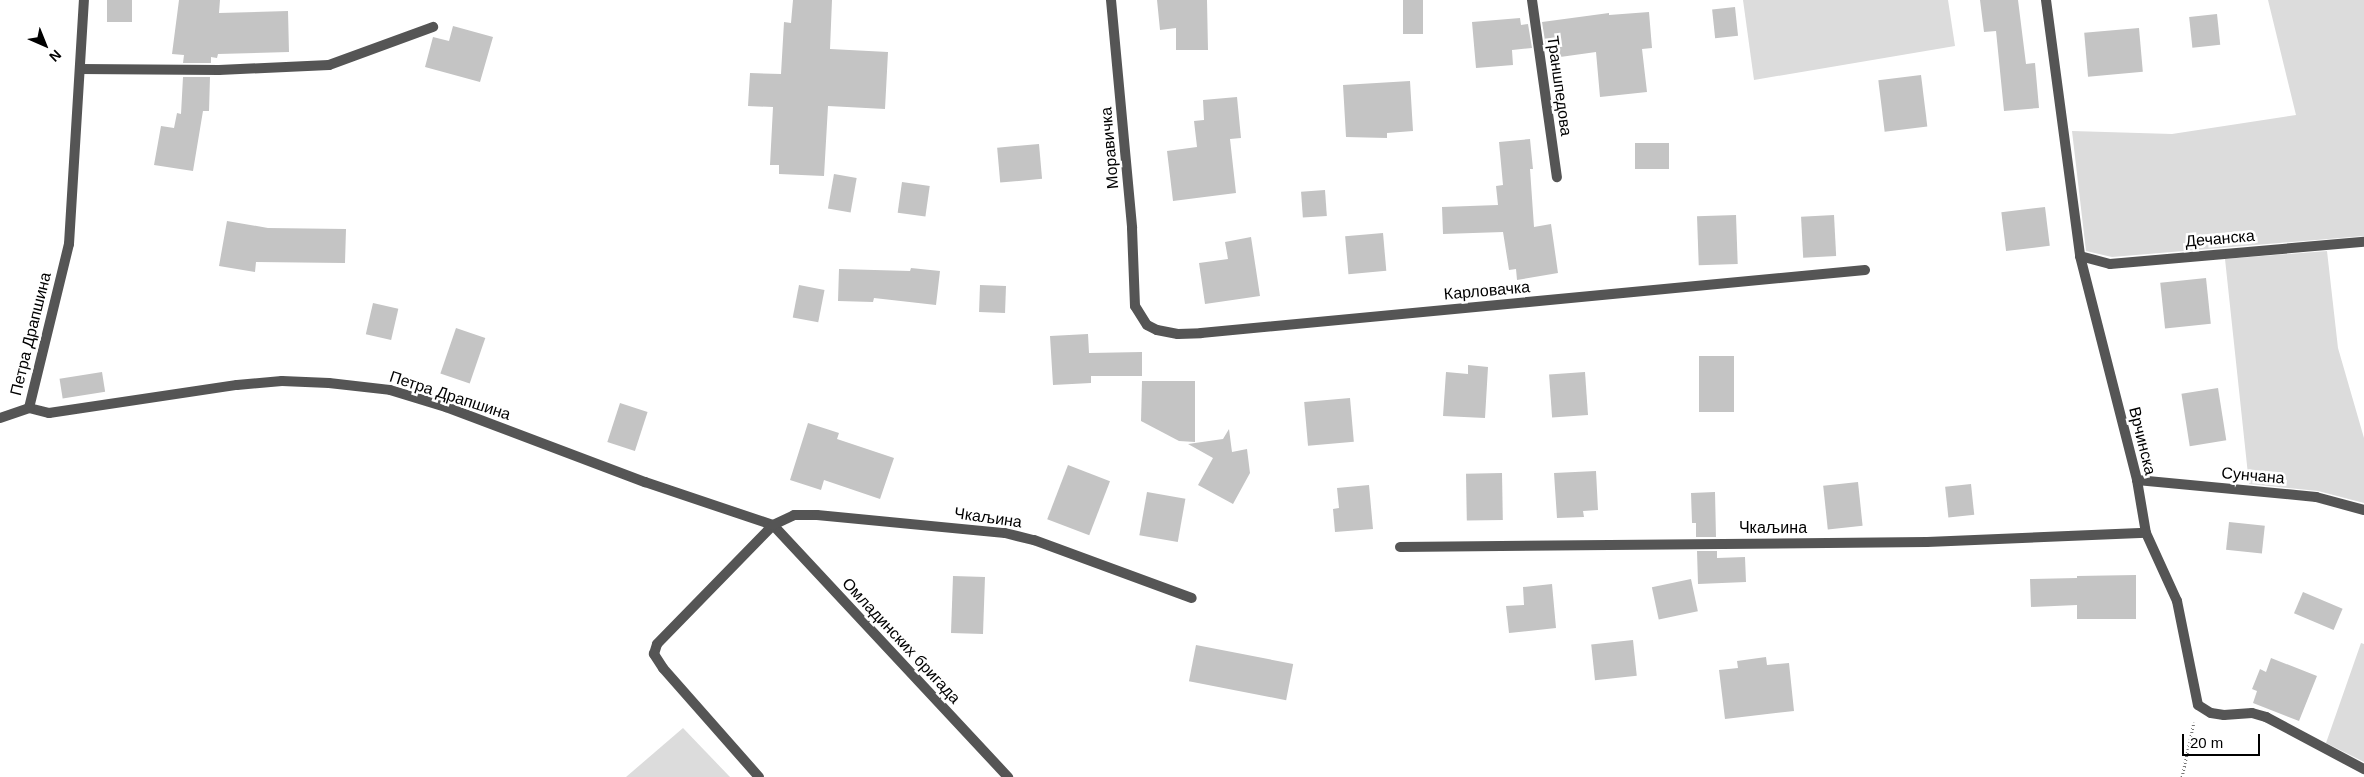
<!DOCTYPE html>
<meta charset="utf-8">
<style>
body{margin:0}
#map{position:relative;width:2364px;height:777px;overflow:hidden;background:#fff;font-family:Arial,sans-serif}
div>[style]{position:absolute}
.green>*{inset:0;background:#dcdcdc}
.building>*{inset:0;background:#c4c4c4;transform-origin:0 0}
.path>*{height:3px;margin-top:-1.5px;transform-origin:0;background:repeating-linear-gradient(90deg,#777 0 1px,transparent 0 3.5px)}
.service>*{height:10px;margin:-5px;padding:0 5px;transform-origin:5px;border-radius:5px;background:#555}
.minor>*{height:10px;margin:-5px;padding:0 5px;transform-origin:5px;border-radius:5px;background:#555}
span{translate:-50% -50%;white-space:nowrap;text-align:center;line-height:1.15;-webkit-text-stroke:5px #fff;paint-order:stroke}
.street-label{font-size:16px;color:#000}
.north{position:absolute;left:20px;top:20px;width:50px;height:50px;-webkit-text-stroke:4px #fff;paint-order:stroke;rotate:136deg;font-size:14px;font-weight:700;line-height:20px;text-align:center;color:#000}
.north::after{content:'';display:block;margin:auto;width:18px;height:22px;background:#000;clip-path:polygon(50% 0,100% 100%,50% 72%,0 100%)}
.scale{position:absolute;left:2182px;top:734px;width:78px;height:22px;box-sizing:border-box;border:2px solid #000;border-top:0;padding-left:6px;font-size:15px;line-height:18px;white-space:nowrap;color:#000;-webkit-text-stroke:4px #fff;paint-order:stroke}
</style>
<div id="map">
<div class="green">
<i style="clip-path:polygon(1743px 0,1948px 0,1955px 46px,1754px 80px)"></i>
<i style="clip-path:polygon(2268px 0,2364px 0,2364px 236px,2112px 257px,2086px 251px,2072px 131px,2172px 134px,2296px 115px)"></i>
<i style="clip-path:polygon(2327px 251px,2338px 348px,2364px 438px,2364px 503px,2318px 491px,2249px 484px,2225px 259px)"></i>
<i style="clip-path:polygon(2361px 643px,2364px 644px,2364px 762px,2326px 743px)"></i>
<i style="clip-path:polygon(683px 728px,730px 777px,626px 777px)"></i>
</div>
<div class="building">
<i style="left:107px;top:0;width:25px;height:22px"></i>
<i style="clip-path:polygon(179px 0,220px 0,219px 13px,288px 11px,289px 52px,218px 54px,217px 58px,211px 57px,211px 63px,183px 63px,184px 55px,172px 54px)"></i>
<i style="clip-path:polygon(793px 0,832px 0,830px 49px,888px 52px,885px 109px,828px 106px,824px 176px,779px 174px,779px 165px,770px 165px,773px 107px,748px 106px,750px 73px,781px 74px,784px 22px,791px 23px)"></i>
<i style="clip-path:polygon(1157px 0,1207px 0,1208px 50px,1176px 50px,1176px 28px,1160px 30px)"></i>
<i style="left:1403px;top:0;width:20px;height:34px"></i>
<i style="clip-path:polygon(1980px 0,2018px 0,2026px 64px,2035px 63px,2039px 108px,2004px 111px,1996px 31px,1984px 32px)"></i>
<i style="left:1735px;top:7px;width:29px;height:23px;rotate:84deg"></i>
<i style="clip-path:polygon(1649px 12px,1652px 48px,1642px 49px,1647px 92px,1600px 97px,1596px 52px,1553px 58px,1552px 46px,1546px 47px,1542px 22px,1609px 13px,1609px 15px)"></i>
<i style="left:2217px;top:14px;width:31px;height:28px;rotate:84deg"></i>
<i style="clip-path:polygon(1520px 18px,1521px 25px,1528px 24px,1532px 48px,1512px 50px,1513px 65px,1476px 68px,1472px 22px)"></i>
<i style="clip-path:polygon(453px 26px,493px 37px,480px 82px,425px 67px,433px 37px,449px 41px)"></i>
<i style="left:2139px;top:28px;width:44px;height:55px;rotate:85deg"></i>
<i style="left:1921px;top:75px;width:52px;height:43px;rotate:83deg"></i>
<i style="clip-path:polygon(183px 77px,210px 77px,209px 111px,203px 111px,193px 171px,154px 165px,161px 126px,174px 128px,177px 113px,181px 114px)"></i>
<i style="clip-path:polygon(1410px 81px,1413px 131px,1387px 133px,1387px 138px,1346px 137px,1343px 85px)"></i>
<i style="clip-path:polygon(1237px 97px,1241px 138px,1230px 139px,1236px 193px,1173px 201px,1167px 151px,1197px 147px,1194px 121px,1204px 120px,1203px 100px)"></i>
<i style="clip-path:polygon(1530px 139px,1533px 169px,1530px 169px,1534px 227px,1551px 224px,1558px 273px,1517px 280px,1516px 269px,1509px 270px,1503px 232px,1443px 234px,1442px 207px,1498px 205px,1496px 186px,1503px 185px,1499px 142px)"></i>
<i style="left:1669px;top:143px;width:26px;height:34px;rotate:90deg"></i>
<i style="left:1039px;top:144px;width:35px;height:42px;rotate:85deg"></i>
<i style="left:834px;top:174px;width:23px;height:35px;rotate:10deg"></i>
<i style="left:902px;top:182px;width:28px;height:31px;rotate:8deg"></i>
<i style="left:1325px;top:190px;width:26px;height:24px;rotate:86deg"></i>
<i style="left:2045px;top:207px;width:39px;height:44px;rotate:83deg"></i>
<i style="left:1736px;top:215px;width:49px;height:39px;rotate:88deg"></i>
<i style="left:1834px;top:215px;width:41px;height:33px;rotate:87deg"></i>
<i style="clip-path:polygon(227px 221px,268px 228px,346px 229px,345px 263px,256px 262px,255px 272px,219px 266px)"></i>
<i style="left:1383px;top:233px;width:38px;height:38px;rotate:85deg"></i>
<i style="clip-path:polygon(1251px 237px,1260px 296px,1205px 304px,1199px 263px,1228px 259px,1225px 242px)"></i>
<i style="clip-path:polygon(911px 268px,940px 271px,936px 305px,874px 298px,873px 302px,838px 301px,839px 269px,910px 271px)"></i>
<i style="left:2206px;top:278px;width:46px;height:46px;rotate:84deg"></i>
<i style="left:799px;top:285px;width:26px;height:33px;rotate:11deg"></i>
<i style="left:980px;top:285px;width:26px;height:27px;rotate:2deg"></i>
<i style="left:373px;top:303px;width:26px;height:32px;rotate:13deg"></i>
<i style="left:456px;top:328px;width:31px;height:48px;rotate:19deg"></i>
<i style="clip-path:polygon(1088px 334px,1089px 353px,1142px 352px,1142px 376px,1091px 376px,1091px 383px,1053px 385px,1050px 336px)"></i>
<i style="left:1699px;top:356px;width:35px;height:56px"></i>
<i style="clip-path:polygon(1468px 365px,1488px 367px,1485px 418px,1443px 416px,1446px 372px,1468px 374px)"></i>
<i style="left:102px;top:372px;width:20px;height:43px;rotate:81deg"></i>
<i style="left:1585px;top:372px;width:43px;height:36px;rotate:86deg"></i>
<i style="clip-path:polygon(1142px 381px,1195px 381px,1195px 442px,1179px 441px,1141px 421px)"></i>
<i style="left:2218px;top:388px;width:53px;height:37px;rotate:81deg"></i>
<i style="left:1350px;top:398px;width:44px;height:46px;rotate:85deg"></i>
<i style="left:620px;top:403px;width:29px;height:41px;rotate:18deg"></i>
<i style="clip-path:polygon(808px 423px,839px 433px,837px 439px,894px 458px,880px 499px,824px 480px,821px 490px,790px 480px)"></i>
<i style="clip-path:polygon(1229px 429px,1232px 452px,1247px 449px,1250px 473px,1233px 504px,1198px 485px,1213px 458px,1188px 444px,1223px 439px)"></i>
<i style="left:1068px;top:465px;width:45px;height:58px;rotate:21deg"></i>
<i style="clip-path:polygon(1596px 471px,1598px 510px,1583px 511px,1584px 517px,1557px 518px,1554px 473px)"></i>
<i style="left:1502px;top:473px;width:47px;height:36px;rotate:89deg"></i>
<i style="left:1858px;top:482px;width:44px;height:35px;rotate:84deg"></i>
<i style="left:1971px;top:484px;width:31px;height:26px;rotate:84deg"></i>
<i style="clip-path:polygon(1369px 485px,1373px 529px,1335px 532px,1333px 509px,1339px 508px,1337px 488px)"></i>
<i style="left:1147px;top:492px;width:39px;height:44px;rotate:10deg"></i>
<i style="clip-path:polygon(1715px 492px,1716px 537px,1696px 537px,1696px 523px,1692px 523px,1691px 493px)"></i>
<i style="left:2229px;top:522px;width:36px;height:28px;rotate:6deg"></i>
<i style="clip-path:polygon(1697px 551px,1717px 551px,1717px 558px,1745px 557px,1746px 582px,1698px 584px)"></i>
<i style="clip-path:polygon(2136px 575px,2136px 619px,2077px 619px,2077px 605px,2031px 607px,2030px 579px,2077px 578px,2077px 576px)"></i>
<i style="left:953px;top:576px;width:32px;height:57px;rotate:2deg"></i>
<i style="left:1691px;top:579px;width:33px;height:40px;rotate:78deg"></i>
<i style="clip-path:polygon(1552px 584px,1556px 628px,1509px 633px,1506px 606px,1524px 605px,1523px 587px)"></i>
<i style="left:2303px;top:592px;width:43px;height:23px;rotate:23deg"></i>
<i style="left:1633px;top:640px;width:36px;height:42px;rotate:84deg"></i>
<i style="left:1196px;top:645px;width:99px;height:37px;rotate:11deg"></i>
<i style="clip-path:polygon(1766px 657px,1767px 665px,1789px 663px,1794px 711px,1725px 719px,1719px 670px,1738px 668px,1737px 661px)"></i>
<i style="clip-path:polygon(2271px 658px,2317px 676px,2299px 721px,2253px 703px,2257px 691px,2252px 689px,2260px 669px,2266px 672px)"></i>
</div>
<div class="path">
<i style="left:2182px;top:777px;width:56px;rotate:-77.7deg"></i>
</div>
<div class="service">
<i style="left:80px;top:69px;width:139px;rotate:0.4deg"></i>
<i style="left:219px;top:70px;width:110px;rotate:-2.6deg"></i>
<i style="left:329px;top:65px;width:111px;rotate:-20.1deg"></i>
</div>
<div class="minor">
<i style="left:1111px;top:0;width:229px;rotate:84.7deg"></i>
<i style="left:1132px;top:228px;width:78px;rotate:87.8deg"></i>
<i style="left:1135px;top:306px;width:22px;rotate:58deg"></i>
<i style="left:1147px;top:325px;width:11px;rotate:27deg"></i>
<i style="left:1157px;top:330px;width:21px;rotate:11deg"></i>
<i style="left:1178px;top:334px;width:23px;rotate:-2deg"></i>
<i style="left:1201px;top:333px;width:667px;rotate:-5.42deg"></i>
<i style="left:1532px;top:0;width:179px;rotate:82deg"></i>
<i style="left:2046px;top:0;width:258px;rotate:82.4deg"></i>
<i style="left:2080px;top:256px;width:231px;rotate:75.7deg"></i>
<i style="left:2137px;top:480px;width:54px;rotate:80.4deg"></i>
<i style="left:2146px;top:533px;width:75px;rotate:65.5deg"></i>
<i style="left:2177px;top:601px;width:106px;rotate:78.6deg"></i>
<i style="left:2198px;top:705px;width:15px;rotate:32deg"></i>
<i style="left:2211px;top:713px;width:13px;rotate:9deg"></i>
<i style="left:2224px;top:715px;width:28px;rotate:-4deg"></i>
<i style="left:2252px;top:713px;width:15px;rotate:16deg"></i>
<i style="left:2266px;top:717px;width:111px;rotate:28deg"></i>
<i style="left:2080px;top:256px;width:31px;rotate:15deg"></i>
<i style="left:2110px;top:264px;width:255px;rotate:-5deg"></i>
<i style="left:29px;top:408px;width:21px;rotate:14deg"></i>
<i style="left:49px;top:413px;width:190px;rotate:-8.5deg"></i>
<i style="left:237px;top:385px;width:45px;rotate:-5.1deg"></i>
<i style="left:282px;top:381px;width:47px;rotate:2.4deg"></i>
<i style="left:329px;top:383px;width:61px;rotate:6.5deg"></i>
<i style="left:390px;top:390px;width:59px;rotate:16.9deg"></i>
<i style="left:446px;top:407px;width:213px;rotate:20.7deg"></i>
<i style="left:645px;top:482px;width:135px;rotate:18.6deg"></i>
<i style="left:773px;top:525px;width:345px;rotate:47deg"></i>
<i style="left:29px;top:408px;width:169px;rotate:-76.3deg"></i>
<i style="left:69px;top:244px;width:244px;rotate:-86.5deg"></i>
<i style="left:0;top:418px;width:31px;rotate:-19deg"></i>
<i style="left:2137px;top:480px;width:180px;rotate:5.4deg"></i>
<i style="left:2316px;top:497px;width:50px;rotate:15.2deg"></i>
<i style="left:1400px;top:547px;width:527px;rotate:-0.54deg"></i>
<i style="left:1927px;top:542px;width:219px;rotate:-2.4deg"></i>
<i style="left:759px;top:777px;width:145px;rotate:-131.4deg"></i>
<i style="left:663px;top:668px;width:17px;rotate:-123deg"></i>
<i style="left:654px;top:654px;width:10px;rotate:-73deg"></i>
<i style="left:657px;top:644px;width:166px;rotate:-45.7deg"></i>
<i style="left:773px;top:525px;width:23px;rotate:-25deg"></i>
<i style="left:794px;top:515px;width:23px"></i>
<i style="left:817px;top:515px;width:189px;rotate:5.5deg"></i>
<i style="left:1005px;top:533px;width:30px;rotate:14deg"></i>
<i style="left:1034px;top:540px;width:168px;rotate:20.2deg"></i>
</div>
<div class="street-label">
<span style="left:1559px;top:86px;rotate:82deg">Траншпедова</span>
<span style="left:1110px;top:148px;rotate:-95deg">Моравичка</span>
<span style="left:2220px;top:239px;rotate:-5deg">Дечанска</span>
<span style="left:1487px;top:291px;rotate:-5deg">Карловачка</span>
<span style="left:31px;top:334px;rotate:-76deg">Петра Драпшина</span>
<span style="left:450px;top:396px;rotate:18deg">Петра Драпшина</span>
<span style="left:2142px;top:441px;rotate:76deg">Врчинска</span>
<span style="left:2253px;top:476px;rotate:5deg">Сунчана</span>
<span style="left:988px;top:518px;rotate:8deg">Чкаљина</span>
<span style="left:1773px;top:528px">Чкаљина</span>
<span style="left:901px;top:641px;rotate:47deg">Омладинских бригада</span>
</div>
<div class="north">N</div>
<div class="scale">20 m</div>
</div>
